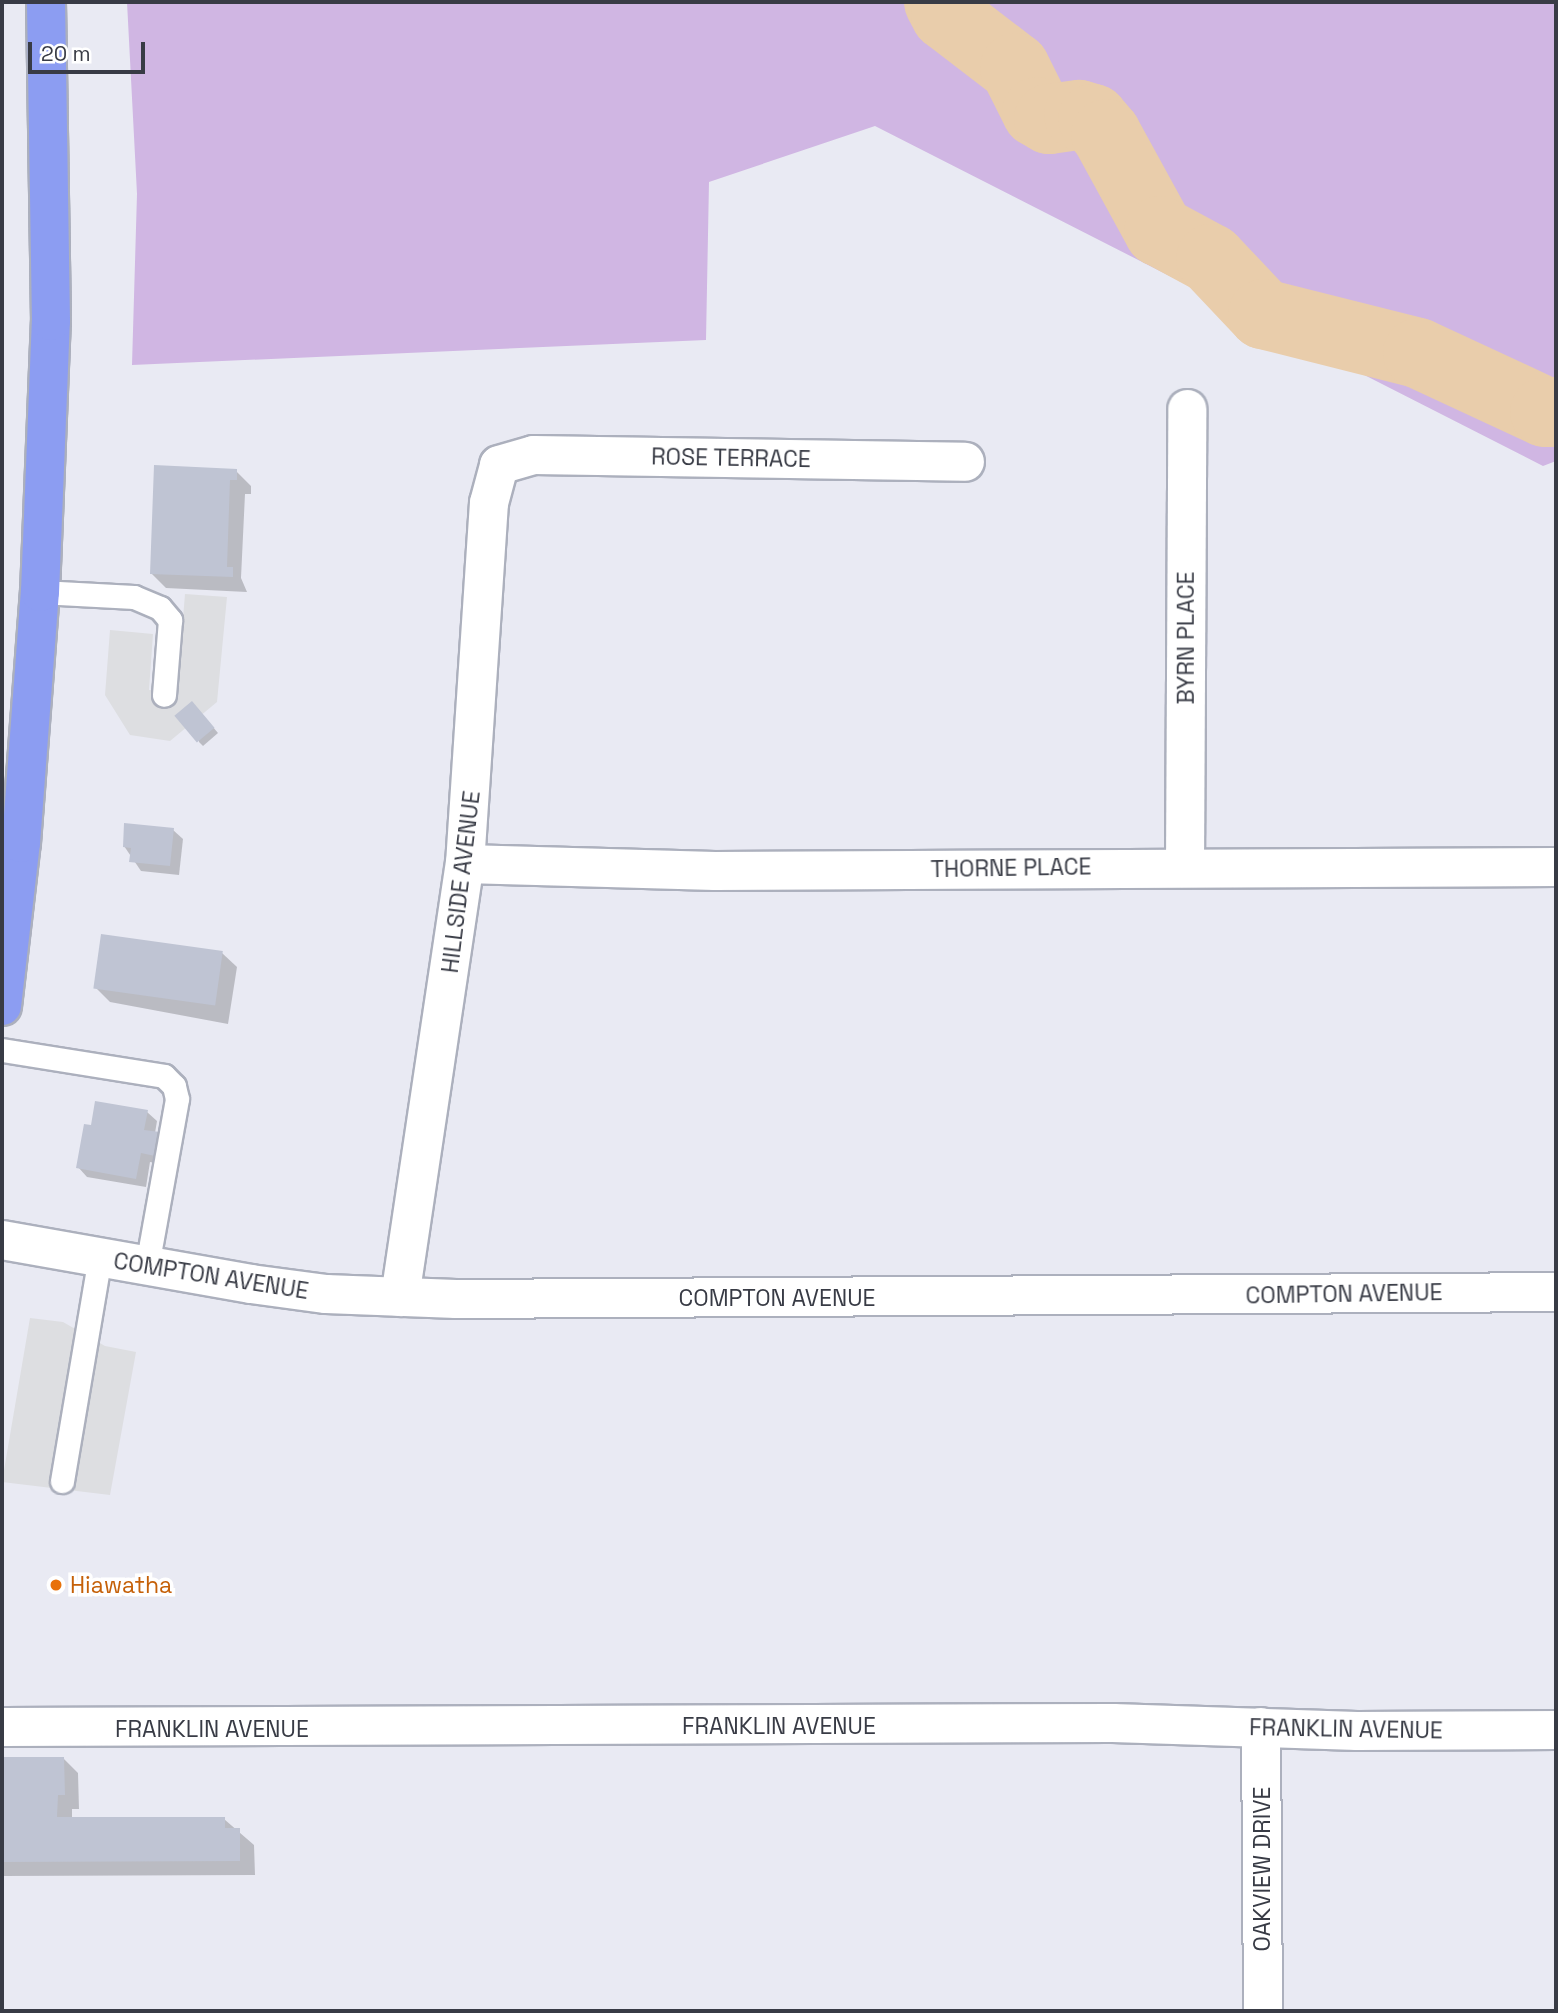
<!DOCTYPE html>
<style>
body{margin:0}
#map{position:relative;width:1558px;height:2013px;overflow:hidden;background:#e9eaf3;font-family:"Space Grotesk",sans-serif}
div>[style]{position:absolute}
.green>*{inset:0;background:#d0b6e3}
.parking>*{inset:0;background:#dddee1}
.shadow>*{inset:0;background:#0003}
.river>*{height:70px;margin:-35px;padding:0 35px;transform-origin:35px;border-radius:35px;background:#e9cdab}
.building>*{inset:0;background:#bfc4d3;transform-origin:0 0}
.roads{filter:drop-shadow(2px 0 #acb0bd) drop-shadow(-2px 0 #acb0bd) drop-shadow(0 2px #acb0bd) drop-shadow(0 -2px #acb0bd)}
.service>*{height:23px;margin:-11.5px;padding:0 11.5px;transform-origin:11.5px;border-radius:11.5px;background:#fff}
.minor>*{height:38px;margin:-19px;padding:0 19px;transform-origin:19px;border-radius:19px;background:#fff}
.trunk>*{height:38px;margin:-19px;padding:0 19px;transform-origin:19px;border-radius:19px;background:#8c9df2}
.dots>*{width:19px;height:19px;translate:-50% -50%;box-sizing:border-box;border:4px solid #fff;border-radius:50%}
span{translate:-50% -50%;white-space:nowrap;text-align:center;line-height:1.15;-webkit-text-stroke:7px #fff;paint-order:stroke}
.street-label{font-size:23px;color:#383b45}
.food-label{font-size:23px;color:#c56008}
.left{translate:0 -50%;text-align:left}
.frame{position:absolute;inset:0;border:4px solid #383b45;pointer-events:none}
.scale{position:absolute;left:28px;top:42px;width:117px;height:32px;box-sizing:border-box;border:4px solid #383b45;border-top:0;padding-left:9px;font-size:21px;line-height:24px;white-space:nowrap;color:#383b45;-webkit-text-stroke:5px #fff;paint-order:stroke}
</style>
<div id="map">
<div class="green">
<i style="clip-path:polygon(127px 2px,1556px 2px,1556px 461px,1543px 466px,875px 126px,709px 182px,706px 340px,132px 365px,137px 194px)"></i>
</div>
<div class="parking">
<i style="clip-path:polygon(185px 594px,227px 597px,217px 702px,170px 741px,130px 735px,105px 695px,110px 630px,153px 634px,149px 690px,177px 692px)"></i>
<i style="clip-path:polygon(30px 1318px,63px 1322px,105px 1346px,136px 1352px,110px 1495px,2px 1482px)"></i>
</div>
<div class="shadow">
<i style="clip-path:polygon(236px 471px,251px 486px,251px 494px,245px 494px,241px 578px,247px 592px,166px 588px,151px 573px)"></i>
<i style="clip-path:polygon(196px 707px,218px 733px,203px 746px,199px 742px)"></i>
<i style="clip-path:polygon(173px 830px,183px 839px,179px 875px,141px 871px,124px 846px)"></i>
<i style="clip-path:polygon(222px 953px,237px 967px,228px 1024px,110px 1002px,95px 987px)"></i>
<i style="clip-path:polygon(147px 1112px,157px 1121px,155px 1133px,165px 1165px,150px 1162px,146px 1187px,87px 1177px,78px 1167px,92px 1127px)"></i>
<i style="clip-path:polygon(63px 1758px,78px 1773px,79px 1809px,72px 1809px,72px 1819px,224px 1819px,254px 1845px,255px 1875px,4px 1876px,2px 1759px)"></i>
</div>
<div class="river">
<i style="left:939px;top:2px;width:15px;rotate:62deg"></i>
<i style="left:946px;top:15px;width:87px;rotate:37.5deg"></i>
<i style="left:1015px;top:68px;width:49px;rotate:63.4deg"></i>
<i style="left:1037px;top:112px;width:14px;rotate:30deg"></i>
<i style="left:1049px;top:119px;width:30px;rotate:-8deg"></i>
<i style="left:1079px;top:115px;width:15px;rotate:16deg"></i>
<i style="left:1093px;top:119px;width:20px;rotate:49deg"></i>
<i style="left:1106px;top:134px;width:111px;rotate:61.3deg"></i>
<i style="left:1159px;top:231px;width:59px;rotate:28.3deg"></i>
<i style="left:1211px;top:259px;width:76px;rotate:46.6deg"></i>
<i style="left:1263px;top:314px;width:160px;rotate:14.1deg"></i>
<i style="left:1418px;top:353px;width:140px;rotate:24.9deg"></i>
<i style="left:1545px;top:412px;width:11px"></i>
</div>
<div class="building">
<i style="clip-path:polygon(154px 465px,237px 469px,237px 480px,230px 480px,227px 567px,233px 567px,233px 577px,150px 574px)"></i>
<i style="left:192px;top:701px;width:35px;height:23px;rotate:50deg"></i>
<i style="clip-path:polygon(124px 823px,174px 828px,170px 866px,129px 862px,131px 848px,123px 847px)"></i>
<i style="left:101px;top:934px;width:123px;height:55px;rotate:8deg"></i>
<i style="clip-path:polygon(95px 1101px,148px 1110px,144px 1130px,160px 1132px,155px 1156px,141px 1153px,136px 1179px,76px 1168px,84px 1124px,91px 1125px)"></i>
<i style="clip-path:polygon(2px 1757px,64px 1757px,65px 1795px,58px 1795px,57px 1817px,225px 1817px,225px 1828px,240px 1828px,240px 1861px,2px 1862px)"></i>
</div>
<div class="roads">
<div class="service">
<i style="left:40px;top:592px;width:94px;rotate:3deg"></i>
<i style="left:134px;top:597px;width:28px;rotate:23deg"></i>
<i style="left:160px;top:608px;width:16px;rotate:50deg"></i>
<i style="left:170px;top:620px;width:75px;rotate:94.6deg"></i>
<i style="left:2px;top:1050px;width:164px;rotate:9.1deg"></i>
<i style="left:164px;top:1076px;width:14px;rotate:45deg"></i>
<i style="left:174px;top:1086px;width:13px;rotate:77deg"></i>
<i style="left:177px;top:1099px;width:170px;rotate:100.2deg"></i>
<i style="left:62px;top:1481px;width:227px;rotate:-80.4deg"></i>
</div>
<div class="minor">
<i style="left:465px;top:864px;width:250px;rotate:1.6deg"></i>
<i style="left:715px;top:871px;width:841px;rotate:-0.27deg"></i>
<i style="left:1185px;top:866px;width:457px;rotate:-89.7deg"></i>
<i style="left:2px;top:1240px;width:253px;rotate:10deg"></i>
<i style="left:251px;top:1284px;width:76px;rotate:7.6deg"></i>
<i style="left:326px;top:1294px;width:130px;rotate:2.2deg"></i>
<i style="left:456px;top:1299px;width:1100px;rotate:-0.36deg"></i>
<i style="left:400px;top:1297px;width:438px;rotate:-81.5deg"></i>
<i style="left:465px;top:864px;width:362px;rotate:-86.2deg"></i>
<i style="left:489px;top:503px;width:39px;rotate:-75deg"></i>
<i style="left:499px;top:465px;width:36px;rotate:-16deg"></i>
<i style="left:534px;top:455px;width:431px;rotate:0.9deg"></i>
<i style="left:2px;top:1727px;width:1111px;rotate:-0.21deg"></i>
<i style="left:1113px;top:1723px;width:244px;rotate:1.9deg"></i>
<i style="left:1357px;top:1731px;width:199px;rotate:-0.3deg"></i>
<i style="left:1261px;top:1727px;width:284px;rotate:89.6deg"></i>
</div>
<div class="trunk">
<i style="left:2px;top:1006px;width:164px;rotate:-83.4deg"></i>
<i style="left:21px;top:843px;width:252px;rotate:-85.7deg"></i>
<i style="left:40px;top:592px;width:271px;rotate:-87.7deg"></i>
<i style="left:51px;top:321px;width:319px;rotate:-90.9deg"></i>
</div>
</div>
<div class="dots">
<i style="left:56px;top:1585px;background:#e8710a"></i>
</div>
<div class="street-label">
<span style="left:731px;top:458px;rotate:1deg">ROSE TERRACE</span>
<span style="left:1186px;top:638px;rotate:-90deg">BYRN PLACE</span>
<span style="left:1011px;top:868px;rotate:-1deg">THORNE PLACE</span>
<span style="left:461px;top:882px;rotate:-83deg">HILLSIDE AVENUE</span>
<span style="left:211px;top:1276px;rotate:9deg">COMPTON AVENUE</span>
<span style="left:1344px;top:1294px;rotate:-1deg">COMPTON AVENUE</span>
<span style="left:777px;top:1298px">COMPTON AVENUE</span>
<span style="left:779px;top:1726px">FRANKLIN AVENUE</span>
<span style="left:212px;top:1729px">FRANKLIN AVENUE</span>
<span style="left:1346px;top:1729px;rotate:1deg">FRANKLIN AVENUE</span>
<span style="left:1262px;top:1869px;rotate:-90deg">OAKVIEW DRIVE</span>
</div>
<div class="food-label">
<span class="left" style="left:70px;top:1585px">Hiawatha</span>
</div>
<div class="frame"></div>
<div class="scale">20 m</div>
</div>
